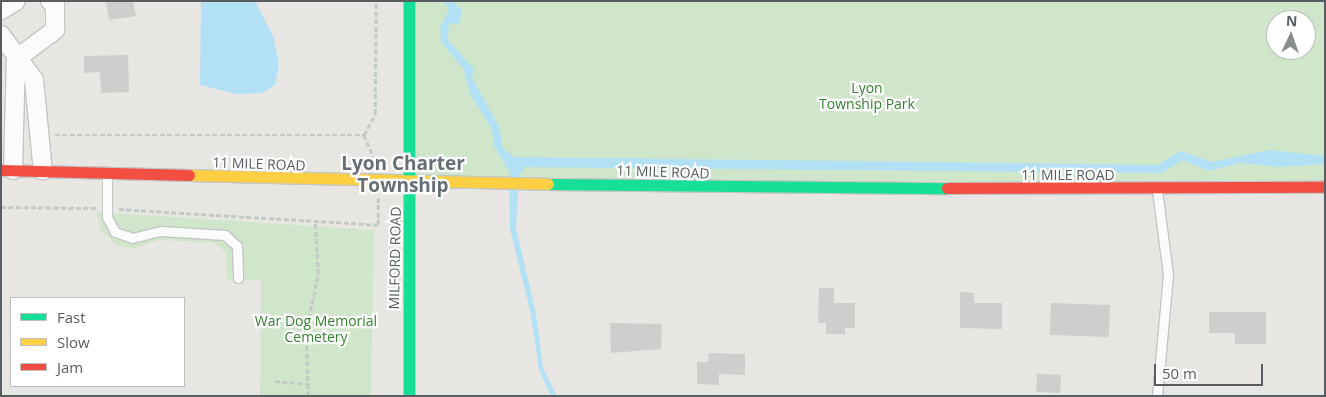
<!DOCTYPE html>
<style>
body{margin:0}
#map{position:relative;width:1326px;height:397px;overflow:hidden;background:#e8e6e2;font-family:"Open Sans",sans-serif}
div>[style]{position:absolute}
.green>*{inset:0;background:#d0e6cb}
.water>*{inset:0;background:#b2e1f6}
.building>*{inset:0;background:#d0cecc;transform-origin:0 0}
.path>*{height:2.5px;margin-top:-1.25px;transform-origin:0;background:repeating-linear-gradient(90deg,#c3cac6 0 5px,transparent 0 7.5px)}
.roads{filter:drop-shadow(1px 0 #c4c5c5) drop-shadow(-1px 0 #c4c5c5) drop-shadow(0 1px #c4c5c5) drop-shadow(0 -1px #c4c5c5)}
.lane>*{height:9px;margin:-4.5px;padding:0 4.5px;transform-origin:4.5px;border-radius:4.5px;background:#fcfbfb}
.street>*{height:18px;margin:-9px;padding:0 9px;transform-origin:9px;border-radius:9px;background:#fcfbfb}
.fast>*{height:11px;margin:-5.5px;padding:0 5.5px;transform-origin:5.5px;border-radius:5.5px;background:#16e098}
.slow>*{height:11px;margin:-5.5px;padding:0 5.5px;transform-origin:5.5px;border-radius:5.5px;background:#ffcf43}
.jam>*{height:11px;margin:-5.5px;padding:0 5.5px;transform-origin:5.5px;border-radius:5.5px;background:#f24e42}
span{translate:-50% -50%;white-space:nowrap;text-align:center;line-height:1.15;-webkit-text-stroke:4.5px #fff;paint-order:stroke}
.park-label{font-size:14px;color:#33822e}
.street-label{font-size:14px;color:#575d61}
.district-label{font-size:19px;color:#686f73;font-weight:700}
.frame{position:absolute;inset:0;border:2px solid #575d61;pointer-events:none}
.legend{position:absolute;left:10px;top:297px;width:175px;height:90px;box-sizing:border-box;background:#fff;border:1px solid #bcbec0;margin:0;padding:6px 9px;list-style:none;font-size:15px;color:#575d61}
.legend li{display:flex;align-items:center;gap:10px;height:25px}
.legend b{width:25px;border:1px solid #bcbec0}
.north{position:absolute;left:1266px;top:10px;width:50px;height:50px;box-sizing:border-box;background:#fff;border:1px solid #bcbec0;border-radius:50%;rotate:3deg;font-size:14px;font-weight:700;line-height:20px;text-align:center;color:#575d61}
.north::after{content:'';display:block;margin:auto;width:18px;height:22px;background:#8a8d8e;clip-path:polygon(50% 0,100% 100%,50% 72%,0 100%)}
.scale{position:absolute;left:1154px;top:364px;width:109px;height:22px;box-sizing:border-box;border:2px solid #575d61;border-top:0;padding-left:6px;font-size:15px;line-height:18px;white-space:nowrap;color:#575d61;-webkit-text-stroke:4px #fff;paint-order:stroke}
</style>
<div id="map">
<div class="green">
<i style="clip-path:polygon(evenodd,409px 1px,1325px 1px,1325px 185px,411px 184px,409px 1px,1276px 20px,1306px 20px,1306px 50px,1276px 50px,1276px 20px)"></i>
<i style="clip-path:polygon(96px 212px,374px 230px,371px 396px,260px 396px,261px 280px,227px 280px,226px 253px,215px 243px,159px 240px,135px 248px,117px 246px,101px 230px)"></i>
</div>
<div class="water">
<i style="clip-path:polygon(201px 1px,255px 1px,273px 36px,279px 64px,275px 85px,262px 93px,236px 94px,200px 85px)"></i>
<i style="clip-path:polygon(443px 1px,453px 1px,462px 11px,459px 24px,449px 23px,448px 40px,474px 69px,472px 78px,499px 126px,503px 148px,514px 157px,1158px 165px,1180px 151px,1212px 162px,1269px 150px,1325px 156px,1325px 164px,1278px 167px,1240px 163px,1209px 171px,1183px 160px,1161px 173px,525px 167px,519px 176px,516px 228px,536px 314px,543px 368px,557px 396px,551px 396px,539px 370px,531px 315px,510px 229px,509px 171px,494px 146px,492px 129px,470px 94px,463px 68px,441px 42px,440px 28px,449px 9px)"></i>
</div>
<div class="building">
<i style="clip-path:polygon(106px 1px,133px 1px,136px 16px,109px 20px)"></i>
<i style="clip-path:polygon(128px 55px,129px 92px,101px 93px,100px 72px,84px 73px,84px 56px)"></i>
<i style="clip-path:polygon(819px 288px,834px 288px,834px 303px,855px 303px,855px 328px,845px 328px,845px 334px,826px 334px,826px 323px,818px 323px)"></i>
<i style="clip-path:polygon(960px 292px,974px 293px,974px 303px,1002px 303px,1002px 329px,960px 328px)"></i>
<i style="left:1051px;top:303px;width:59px;height:32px;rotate:2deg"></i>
<i style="clip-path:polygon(1209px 312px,1266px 312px,1266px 344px,1235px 344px,1235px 333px,1209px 333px)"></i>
<i style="clip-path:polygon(610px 323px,662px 324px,661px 349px,611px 353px)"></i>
<i style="clip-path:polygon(709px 353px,745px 354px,745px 375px,719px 374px,719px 385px,697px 384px,697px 362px,708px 362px)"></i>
<i style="left:1037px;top:374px;width:24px;height:18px;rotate:2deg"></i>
</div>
<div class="path">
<i style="left:55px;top:135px;width:309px"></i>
<i style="left:364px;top:135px;width:30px;rotate:66deg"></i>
<i style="left:364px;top:135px;width:24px;rotate:-62deg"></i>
<i style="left:375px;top:114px;width:113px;rotate:-89.5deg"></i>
<i style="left:1px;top:207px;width:95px;rotate:0.6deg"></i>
<i style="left:119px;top:209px;width:259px;rotate:3.5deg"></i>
<i style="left:378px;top:225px;width:27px;rotate:-90deg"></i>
<i style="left:275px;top:381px;width:33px;rotate:5deg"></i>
<i style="left:308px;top:396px;width:63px;rotate:-91.8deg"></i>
<i style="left:306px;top:333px;width:60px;rotate:-78.5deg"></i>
<i style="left:318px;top:274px;width:52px;rotate:-93.3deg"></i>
</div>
<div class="roads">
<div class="lane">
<i style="left:107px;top:174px;width:43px;rotate:90deg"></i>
<i style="left:107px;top:217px;width:17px;rotate:62deg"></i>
<i style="left:115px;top:232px;width:18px;rotate:19deg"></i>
<i style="left:132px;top:238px;width:30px;rotate:-14deg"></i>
<i style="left:161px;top:231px;width:64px;rotate:3.6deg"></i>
<i style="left:225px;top:235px;width:16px;rotate:43deg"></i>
<i style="left:237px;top:246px;width:32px;rotate:88deg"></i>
<i style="left:1157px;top:190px;width:86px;rotate:82.6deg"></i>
<i style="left:1168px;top:275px;width:121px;rotate:95.2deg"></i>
</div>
<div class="street">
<i style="left:1px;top:10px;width:17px;rotate:-31deg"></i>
<i style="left:1px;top:35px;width:56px;rotate:53.7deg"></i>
<i style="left:34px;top:80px;width:91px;rotate:84.4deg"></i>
<i style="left:13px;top:170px;width:111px;rotate:-88.5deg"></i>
<i style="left:16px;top:59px;width:49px;rotate:-36.6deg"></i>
<i style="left:55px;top:30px;width:25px;rotate:-90deg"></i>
<i style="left:55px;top:5px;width:6px;rotate:-141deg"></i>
</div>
<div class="fast">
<i style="left:409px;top:1px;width:395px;rotate:90deg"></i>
<i style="left:548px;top:184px;width:399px;rotate:0.6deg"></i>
</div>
<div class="slow">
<i style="left:189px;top:175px;width:359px;rotate:1.4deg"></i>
</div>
<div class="jam">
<i style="left:1px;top:170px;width:188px;rotate:1.5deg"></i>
<i style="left:947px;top:188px;width:378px;rotate:-0.2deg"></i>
</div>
</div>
<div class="park-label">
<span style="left:867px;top:96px">Lyon<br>Township Park</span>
<span style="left:316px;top:329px">War Dog Memorial<br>Cemetery</span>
</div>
<div class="street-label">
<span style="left:259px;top:164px;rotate:2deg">11 MILE ROAD</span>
<span style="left:663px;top:172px;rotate:2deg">11 MILE ROAD</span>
<span style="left:1068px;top:175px">11 MILE ROAD</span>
<span style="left:395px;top:258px;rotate:-89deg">MILFORD ROAD</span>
</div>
<div class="district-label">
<span style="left:403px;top:175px">Lyon Charter<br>Township</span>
</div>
<div class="frame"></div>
<ul class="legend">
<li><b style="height:6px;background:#16e098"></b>Fast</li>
<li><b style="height:6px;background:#ffcf43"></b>Slow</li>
<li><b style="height:6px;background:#f24e42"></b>Jam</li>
</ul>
<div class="north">N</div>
<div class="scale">50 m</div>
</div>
